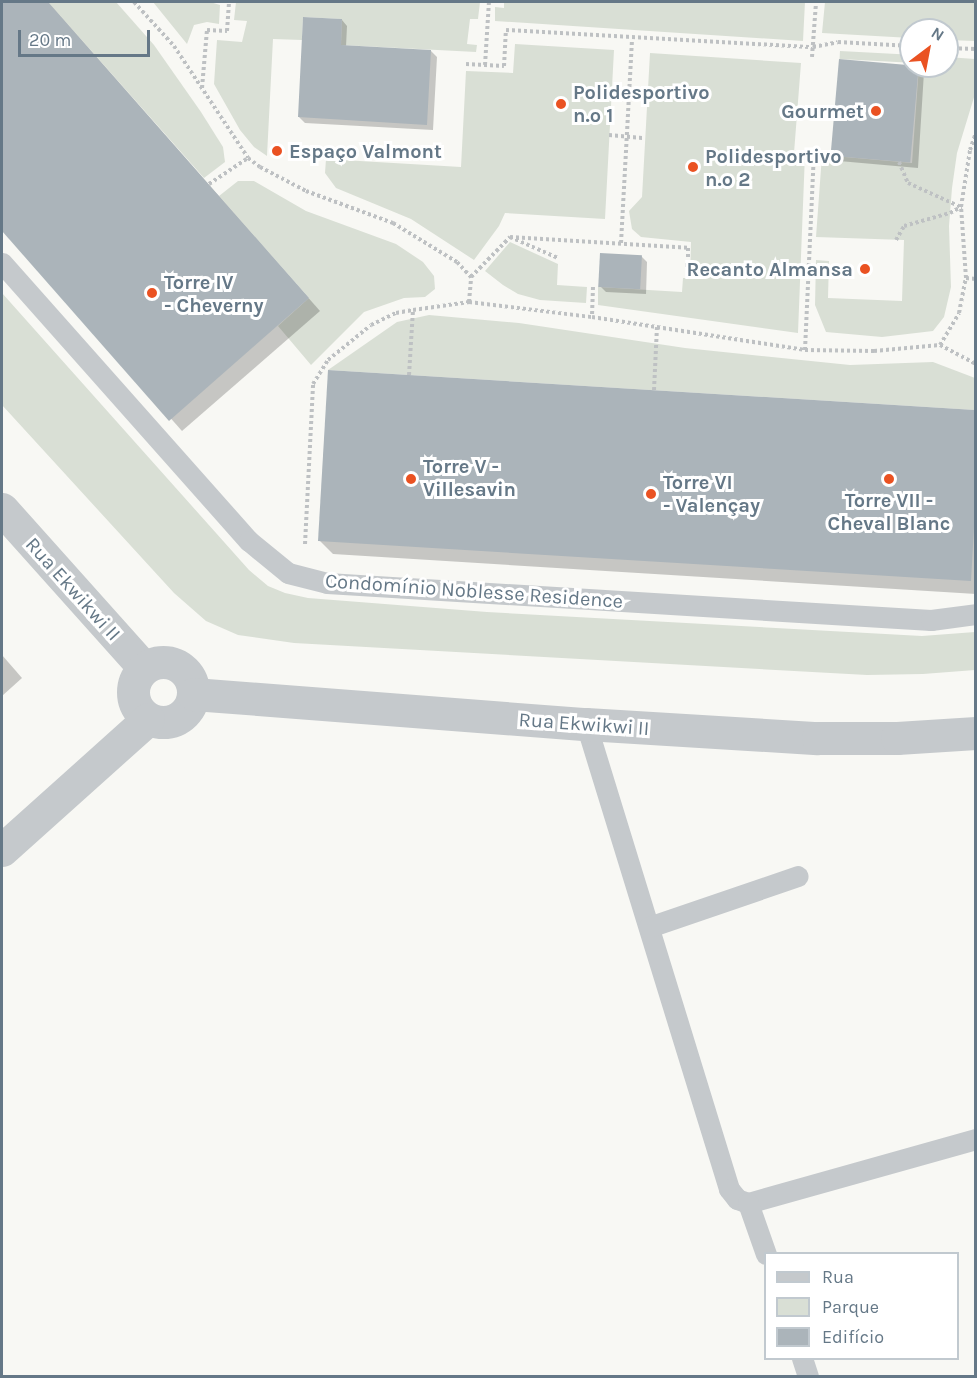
<!DOCTYPE html>
<meta charset="utf-8">
<style>
body{margin:0}
#map{position:relative;width:977px;height:1378px;overflow:hidden;background:#f8f8f4;font-family:Karla,sans-serif}
div>[style]{position:absolute}
.green>*{inset:0;background:#d9dfd5;transform-origin:0 0}
.shadow>*{inset:0;background:#0003}
.building>*{inset:0;background:#abb4ba;transform-origin:0 0}
.path>*{height:4px;margin-top:-2px;transform-origin:0;background:repeating-linear-gradient(90deg,#bec1c3 0 3px,transparent 0 6px)}
.service>*{height:21px;margin:-10.5px;padding:0 10.5px;transform-origin:10.5px;border-radius:10.5px;background:#c5c9cc}
.tertiary>*{height:33px;margin:-16.5px;padding:0 16.5px;transform-origin:16.5px;border-radius:16.5px;background:#c5c9cc}
.tertiary>.ring{margin:-16.5px;padding:0;box-sizing:content-box;background:none;border:33px solid #c5c9cc;border-radius:50%}
.dots>*{width:16px;height:16px;translate:-50% -50%;box-sizing:border-box;border:3px solid #fff;border-radius:50%}
span{translate:-50% -50%;white-space:nowrap;text-align:center;line-height:1.15;-webkit-text-stroke:6px #fff;paint-order:stroke}
.poi-label{font-size:20px;color:#657887;font-weight:700}
.left{translate:0 -50%;text-align:left}
.right{translate:-100% -50%;text-align:right}
.street-label{font-size:20px;color:#657887}
.frame{position:absolute;inset:0;border:3px solid #657887;pointer-events:none}
.legend{position:absolute;left:764px;top:1252px;width:195px;height:108px;box-sizing:border-box;background:#fff;border:2px solid #c1c9cf;margin:0;padding:8px 10px;list-style:none;font-size:18px;color:#657887}
.legend li{display:flex;align-items:center;gap:12px;height:30px}
.legend b{width:30px;border:2px solid #c1c9cf}
.north{position:absolute;left:899px;top:18px;width:60px;height:60px;box-sizing:border-box;background:#fff;border:2px solid #c1c9cf;border-radius:50%;rotate:32deg;font-size:16px;font-weight:700;line-height:24px;text-align:center;color:#657887}
.north::after{content:'';display:block;margin:auto;width:21px;height:27px;background:#ea5222;clip-path:polygon(50% 0,100% 100%,50% 72%,0 100%)}
.scale{position:absolute;left:18px;top:30px;width:132px;height:27px;box-sizing:border-box;border:3px solid #657887;border-top:0;padding-left:8px;font-size:18px;line-height:21px;white-space:nowrap;color:#657887;-webkit-text-stroke:4px #fff;paint-order:stroke}
</style>
<div id="map">
<div class="green">
<i style="clip-path:polygon(48px 2px,116px 2px,154px 45px,201px 112px,223px 147px,225px 162px,204px 178px)"></i>
<i style="clip-path:polygon(153px 2px,210px 2px,220px 5px,219px 24px,207px 22px,194px 25px,187px 44px)"></i>
<i style="clip-path:polygon(236px 2px,480px 2px,478px 19px,470px 19px,467px 44px,477px 45px,476px 52px,341px 45px,342px 19px,303px 17px,302px 40px,273px 39px,267px 156px,254px 147px,240px 130px,214px 84px,217px 40px,242px 42px,247px 21px,234px 20px)"></i>
<i style="clip-path:polygon(504px 2px,805px 2px,803px 41px,495px 21px,495px 7px,504px 8px)"></i>
<i style="clip-path:polygon(825px 2px,975px 2px,975px 41px,947px 40px,947px 30px,911px 30px,911px 38px,822px 33px)"></i>
<i style="clip-path:polygon(515px 44px,614px 50px,605px 219px,505px 213px,499px 226px,474px 260px,411px 219px,336px 188px,325px 173px,326px 159px,461px 167px,466px 71px,513px 73px)"></i>
<i style="left:840px;top:51px;width:71px;height:8px;rotate:3deg"></i>
<i style="clip-path:polygon(650px 53px,801px 63px,794px 153px,805px 154px,798px 333px,598px 305px,598px 287px,682px 292px,683px 278px,690px 278px,691px 242px,641px 237px,632px 229px,629px 211px,642px 197px)"></i>
<i style="clip-path:polygon(947px 57px,975px 59px,975px 94px,957px 153px,952px 188px,949px 226px,951px 287px,944px 317px,933px 331px,882px 337px,826px 332px,815px 305px,816px 260px,829px 261px,828px 298px,902px 301px,904px 240px,816px 237px,822px 155px,912px 163px,919px 66px,947px 66px)"></i>
<i style="clip-path:polygon(238px 181px,254px 181px,306px 211px,396px 244px,423px 262px,434px 276px,435px 289px,425px 297px,404px 298px,364px 312px,311px 365px,278px 326px,309px 298px,219px 196px)"></i>
<i style="clip-path:polygon(510px 242px,558px 264px,557px 285px,587px 287px,586px 303px,540px 300px,518px 294px,503px 285px,485px 271px)"></i>
<i style="clip-path:polygon(2px 293px,249px 570px,268px 586px,285px 593px,308px 598px,487px 612px,922px 636px,975px 632px,975px 670px,923px 674px,867px 675px,294px 643px,238px 635px,206px 621px,174px 593px,2px 405px)"></i>
<i style="clip-path:polygon(429px 315px,519px 323px,685px 348px,850px 365px,933px 362px,975px 378px,975px 410px,328px 370px,397px 322px)"></i>
</div>
<div class="shadow">
<i style="clip-path:polygon(2px 2px,48px 2px,320px 311px,182px 431px,2px 228px)"></i>
<i style="clip-path:polygon(342px 20px,347px 26px,346px 47px,431px 51px,437px 57px,433px 130px,305px 123px,299px 117px)"></i>
<i style="clip-path:polygon(919px 66px,924px 72px,918px 168px,839px 161px,833px 155px)"></i>
<i style="clip-path:polygon(641px 256px,647px 262px,646px 294px,606px 292px,600px 286px)"></i>
<i style="clip-path:polygon(329px 372px,976px 411px,976px 594px,333px 554px,320px 541px)"></i>
<i style="clip-path:polygon(2px 655px,22px 678px,2px 696px)"></i>
</div>
<div class="building">
<i style="clip-path:polygon(2px 2px,48px 2px,309px 298px,169px 421px,2px 231px)"></i>
<i style="clip-path:polygon(303px 17px,342px 19px,341px 45px,431px 50px,427px 125px,298px 117px)"></i>
<i style="left:839px;top:59px;width:80px;height:97px;rotate:5deg"></i>
<i style="left:600px;top:253px;width:42px;height:34px;rotate:3deg"></i>
<i style="clip-path:polygon(328px 370px,975px 410px,975px 509px,971px 581px,318px 541px)"></i>
</div>
<div class="path">
<i style="left:134px;top:2px;width:59px;rotate:47.7deg"></i>
<i style="left:174px;top:46px;width:134px;rotate:56.5deg"></i>
<i style="left:947px;top:48px;width:29px;rotate:2deg"></i>
<i style="left:812px;top:57px;width:55px;rotate:-85.8deg"></i>
<i style="left:466px;top:64px;width:38px;rotate:3deg"></i>
<i style="left:504px;top:66px;width:36px;rotate:-87deg"></i>
<i style="left:506px;top:30px;width:307px;rotate:3.2deg"></i>
<i style="left:813px;top:47px;width:25px;rotate:-11deg"></i>
<i style="left:838px;top:42px;width:73px;rotate:3.1deg"></i>
<i style="left:485px;top:65px;width:63px;rotate:-86.4deg"></i>
<i style="left:202px;top:88px;width:58px;rotate:-85.1deg"></i>
<i style="left:207px;top:30px;width:20px;rotate:3deg"></i>
<i style="left:227px;top:31px;width:29px;rotate:-86deg"></i>
<i style="left:609px;top:135px;width:36px;rotate:5deg"></i>
<i style="left:899px;top:162px;width:23px;rotate:67deg"></i>
<i style="left:908px;top:183px;width:58px;rotate:24.4deg"></i>
<i style="left:209px;top:184px;width:47px;rotate:-33.7deg"></i>
<i style="left:248px;top:158px;width:15px;rotate:37deg"></i>
<i style="left:260px;top:167px;width:52px;rotate:27.6deg"></i>
<i style="left:306px;top:191px;width:93px;rotate:20.2deg"></i>
<i style="left:393px;top:223px;width:75px;rotate:31.4deg"></i>
<i style="left:457px;top:262px;width:21px;rotate:47deg"></i>
<i style="left:510px;top:237px;width:178px;rotate:3.5deg"></i>
<i style="left:688px;top:248px;width:17px;rotate:90deg"></i>
<i style="left:688px;top:265px;width:5px;rotate:180deg"></i>
<i style="left:896px;top:240px;width:16px;rotate:-60deg"></i>
<i style="left:904px;top:226px;width:48px;rotate:-15.8deg"></i>
<i style="left:950px;top:213px;width:13px;rotate:-29deg"></i>
<i style="left:621px;top:243px;width:204px;rotate:-86.9deg"></i>
<i style="left:966px;top:278px;width:10px;rotate:6deg"></i>
<i style="left:593px;top:287px;width:30px;rotate:92deg"></i>
<i style="left:592px;top:317px;width:216px;rotate:8.8deg"></i>
<i style="left:805px;top:350px;width:69px;rotate:0.8deg"></i>
<i style="left:874px;top:351px;width:66px;rotate:-5.2deg"></i>
<i style="left:940px;top:345px;width:37px;rotate:-59deg"></i>
<i style="left:959px;top:313px;width:36px;rotate:-79deg"></i>
<i style="left:966px;top:278px;width:71px;rotate:-94deg"></i>
<i style="left:961px;top:207px;width:58px;rotate:-81deg"></i>
<i style="left:970px;top:150px;width:18px;rotate:-71deg"></i>
<i style="left:469px;top:302px;width:25px;rotate:-85deg"></i>
<i style="left:471px;top:277px;width:56px;rotate:-45.7deg"></i>
<i style="left:510px;top:237px;width:52px;rotate:23.6deg"></i>
<i style="left:940px;top:345px;width:41px;rotate:27.8deg"></i>
<i style="left:805px;top:350px;width:196px;rotate:-87.4deg"></i>
<i style="left:409px;top:375px;width:65px;rotate:-86.5deg"></i>
<i style="left:413px;top:310px;width:57px;rotate:-8.1deg"></i>
<i style="left:469px;top:302px;width:124px;rotate:7deg"></i>
<i style="left:654px;top:390px;width:63px;rotate:-87.3deg"></i>
<i style="left:305px;top:544px;width:160px;rotate:-87.1deg"></i>
<i style="left:313px;top:384px;width:28px;rotate:-58deg"></i>
<i style="left:328px;top:360px;width:55px;rotate:-39.1deg"></i>
<i style="left:371px;top:325px;width:28px;rotate:-26deg"></i>
<i style="left:396px;top:313px;width:17px;rotate:-10deg"></i>
</div>
<div class="service">
<i style="left:2px;top:263px;width:372px;rotate:48.4deg"></i>
<i style="left:249px;top:541px;width:50px;rotate:39.4deg"></i>
<i style="left:288px;top:573px;width:40px;rotate:14.4deg"></i>
<i style="left:327px;top:583px;width:605px;rotate:3.51deg"></i>
<i style="left:931px;top:620px;width:45px;rotate:-7.6deg"></i>
<i style="left:586px;top:724px;width:486px;rotate:72.9deg"></i>
<i style="left:729px;top:1189px;width:13px;rotate:51deg"></i>
<i style="left:737px;top:1199px;width:12px;rotate:20deg"></i>
<i style="left:748px;top:1203px;width:237px;rotate:-15.7deg"></i>
<i style="left:649px;top:927px;width:157px;rotate:-18.9deg"></i>
<i style="left:748px;top:1203px;width:54px;rotate:70.6deg"></i>
<i style="left:802px;top:1358px;width:19px;rotate:72deg"></i>
</div>
<div class="tertiary">
<i style="left:2px;top:509px;width:213px;rotate:48.2deg"></i>
<i class="ring" style="left:133px;top:662px;width:27px;height:27px"></i>
<i style="left:193px;top:694px;width:394px;rotate:4.4deg"></i>
<i style="left:586px;top:724px;width:232px;rotate:3.5deg"></i>
<i style="left:818px;top:738px;width:79px"></i>
<i style="left:897px;top:738px;width:79px;rotate:-3.6deg"></i>
<i style="left:2px;top:850px;width:196px;rotate:-41.9deg"></i>
</div>
<div class="dots">
<i style="left:561px;top:104px;background:#ea5222"></i>
<i style="left:876px;top:111px;background:#ea5222"></i>
<i style="left:277px;top:151px;background:#ea5222"></i>
<i style="left:693px;top:167px;background:#ea5222"></i>
<i style="left:865px;top:269px;background:#ea5222"></i>
<i style="left:152px;top:293px;background:#ea5222"></i>
<i style="left:411px;top:479px;background:#ea5222"></i>
<i style="left:889px;top:479px;background:#ea5222"></i>
<i style="left:651px;top:494px;background:#ea5222"></i>
</div>
<div class="poi-label">
<span class="left" style="left:573px;top:104px">Polidesportivo<br>n.º 1</span>
<span class="right" style="left:864px;top:111px">Gourmet</span>
<span class="left" style="left:289px;top:151px">Espaço Valmont</span>
<span class="left" style="left:705px;top:168px">Polidesportivo<br>n.º 2</span>
<span class="right" style="left:853px;top:269px">Recanto Almansa</span>
<span class="left" style="left:164px;top:294px">Torre IV<br>- Cheverny</span>
<span class="left" style="left:423px;top:478px">Torre V -<br>Villesavin</span>
<span class="left" style="left:663px;top:494px">Torre VI<br>- Valençay</span>
<span style="left:889px;top:512px">Torre VII -<br>Cheval Blanc</span>
</div>
<div class="street-label">
<span style="left:73px;top:589px;rotate:48deg">Rua Ekwikwi II</span>
<span style="left:474px;top:591px;rotate:4deg">Condomínio Noblesse Residence</span>
<span style="left:584px;top:724px;rotate:4deg">Rua Ekwikwi II</span>
</div>
<div class="frame"></div>
<ul class="legend">
<li><b style="height:8px;background:#c5c9cc"></b>Rua</li>
<li><b style="height:16px;background:#d9dfd5"></b>Parque</li>
<li><b style="height:16px;background:#abb4ba"></b>Edifício</li>
</ul>
<div class="north">N</div>
<div class="scale">20 m</div>
</div>
